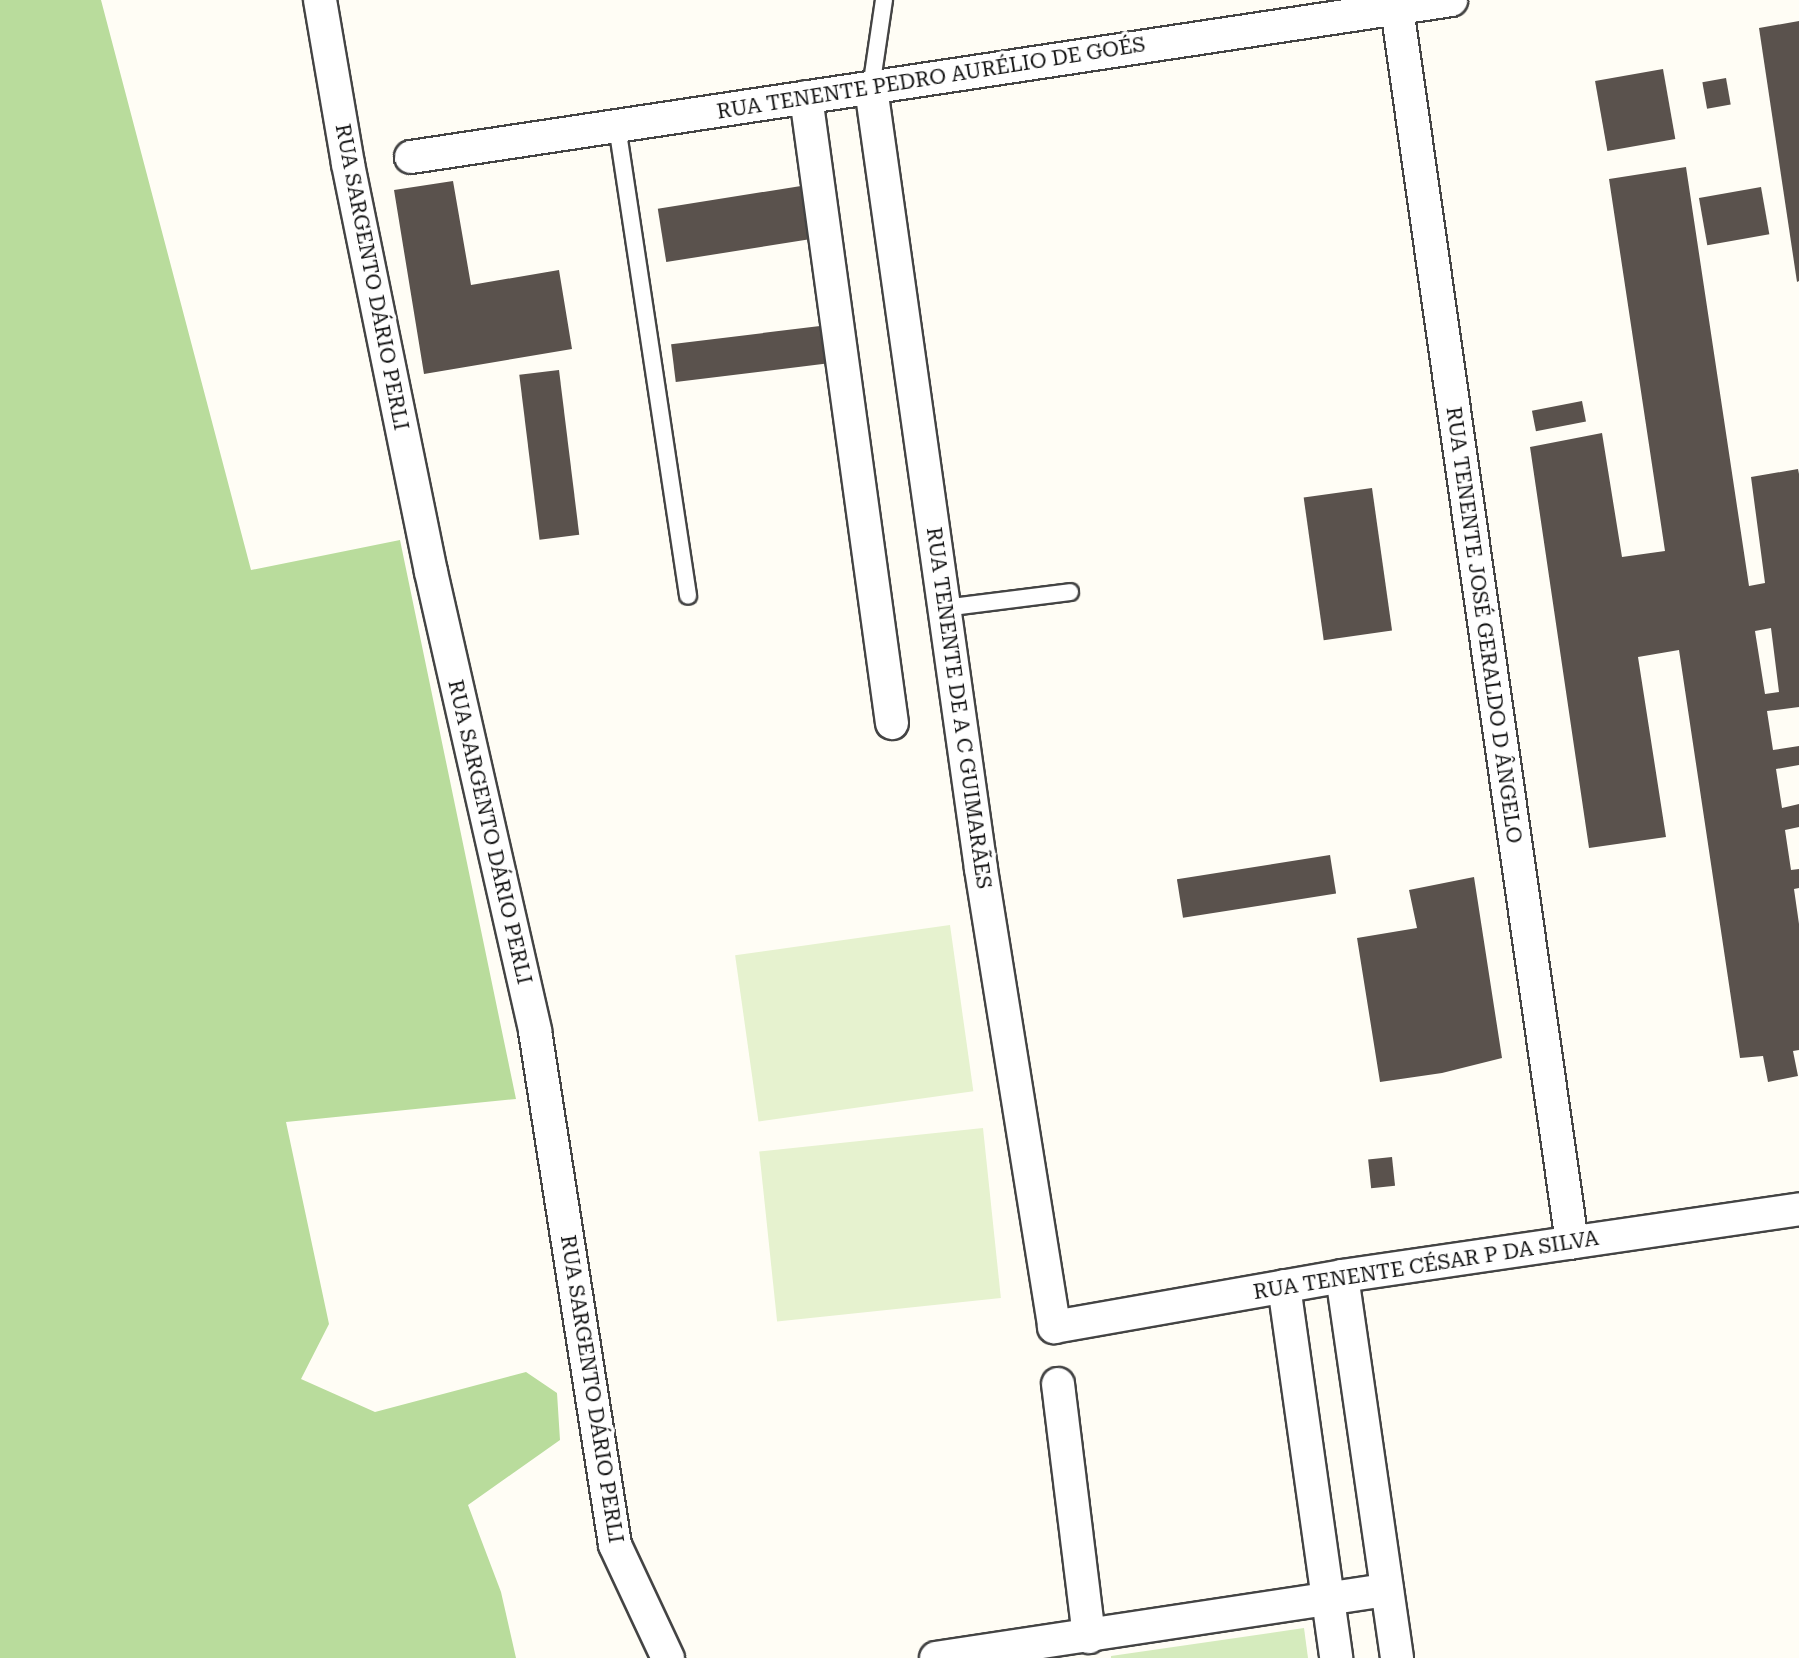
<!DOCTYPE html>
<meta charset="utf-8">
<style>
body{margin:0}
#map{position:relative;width:1799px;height:1658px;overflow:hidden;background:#fffdf5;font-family:"Roboto Serif",serif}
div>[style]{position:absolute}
.green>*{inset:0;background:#d5ebbd}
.forest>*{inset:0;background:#b9dc9c}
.pitch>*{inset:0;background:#e6f2cf;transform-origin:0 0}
.building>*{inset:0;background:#5a524d;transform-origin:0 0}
.roads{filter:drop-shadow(2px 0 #444) drop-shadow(-2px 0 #444) drop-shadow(0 2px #444) drop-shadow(0 -2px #444)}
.lane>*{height:16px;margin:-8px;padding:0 8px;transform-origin:8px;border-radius:8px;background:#fff}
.street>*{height:32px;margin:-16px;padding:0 16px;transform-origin:16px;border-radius:16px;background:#fff}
span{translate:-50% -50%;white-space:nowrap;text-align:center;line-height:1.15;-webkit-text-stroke:7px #fff;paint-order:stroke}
.street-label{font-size:21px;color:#111}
</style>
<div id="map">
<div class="green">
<i style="clip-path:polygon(1304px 1628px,1308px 1658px,1111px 1658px,1111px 1656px)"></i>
</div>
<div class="forest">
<i style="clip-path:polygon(0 0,101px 0,251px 570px,400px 540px,516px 1099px,286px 1122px,329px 1324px,301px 1379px,375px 1412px,526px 1372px,557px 1393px,560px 1440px,468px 1505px,501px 1592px,516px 1658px,0 1658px)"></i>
</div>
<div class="pitch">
<i style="left:950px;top:925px;width:168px;height:217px;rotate:82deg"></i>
<i style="left:983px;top:1128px;width:171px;height:225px;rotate:84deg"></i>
</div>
<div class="building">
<i style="clip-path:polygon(1799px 21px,1799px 281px,1797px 282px,1759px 28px)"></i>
<i style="left:1663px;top:69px;width:71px;height:69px;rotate:80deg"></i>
<i style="left:1726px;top:78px;width:27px;height:24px;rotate:80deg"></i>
<i style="clip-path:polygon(evenodd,1686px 167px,1749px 586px,1765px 583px,1751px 477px,1798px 469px,1799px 474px,1799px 707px,1767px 711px,1773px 750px,1799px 746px,1799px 765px,1776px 769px,1782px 808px,1799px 804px,1799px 827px,1785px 830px,1791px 870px,1799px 869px,1799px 888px,1794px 889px,1799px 924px,1799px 1050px,1793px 1051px,1798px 1076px,1768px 1082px,1763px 1056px,1740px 1058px,1679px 650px,1638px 657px,1666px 837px,1589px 848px,1530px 447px,1602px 433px,1622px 557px,1665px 551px,1609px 179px,1686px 167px,1771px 628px,1779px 692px,1765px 694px,1755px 631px,1771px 628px)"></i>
<i style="clip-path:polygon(453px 181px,471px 285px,559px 270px,572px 349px,424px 374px,394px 190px)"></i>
<i style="left:801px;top:186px;width:54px;height:145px;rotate:81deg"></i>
<i style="left:1761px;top:187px;width:48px;height:63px;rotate:80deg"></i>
<i style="left:820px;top:326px;width:38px;height:150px;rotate:83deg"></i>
<i style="left:559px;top:370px;width:166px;height:40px;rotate:83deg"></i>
<i style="left:1582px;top:401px;width:21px;height:51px;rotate:79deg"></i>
<i style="left:1372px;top:488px;width:144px;height:69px;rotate:82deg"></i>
<i style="left:1330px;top:855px;width:39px;height:155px;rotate:81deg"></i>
<i style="clip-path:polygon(1474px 877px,1502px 1058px,1442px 1073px,1380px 1082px,1357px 938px,1417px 928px,1409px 890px)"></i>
<i style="left:1392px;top:1157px;width:29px;height:24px;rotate:84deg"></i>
</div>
<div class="roads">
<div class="lane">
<i style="left:871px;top:88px;width:89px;rotate:-81.6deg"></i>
<i style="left:617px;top:126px;width:475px;rotate:81.4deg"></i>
<i style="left:944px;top:608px;width:127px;rotate:-7.2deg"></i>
</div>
<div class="street">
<i style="left:320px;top:0;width:166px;rotate:80.3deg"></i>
<i style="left:348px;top:164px;width:416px;rotate:78.5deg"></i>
<i style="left:431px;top:572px;width:471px;rotate:77.2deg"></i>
<i style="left:535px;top:1031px;width:520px;rotate:81.15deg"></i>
<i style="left:615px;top:1545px;width:125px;rotate:64.9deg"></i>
<i style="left:1397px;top:8px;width:1247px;rotate:81.93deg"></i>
<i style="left:871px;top:88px;width:789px;rotate:81.98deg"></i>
<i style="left:981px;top:869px;width:464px;rotate:80.9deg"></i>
<i style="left:1054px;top:1327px;width:292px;rotate:-10deg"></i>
<i style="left:1342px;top:1276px;width:462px;rotate:-8.3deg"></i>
<i style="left:806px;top:97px;width:632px;rotate:82.18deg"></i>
<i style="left:411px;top:157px;width:1052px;rotate:-8.58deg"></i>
<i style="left:1342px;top:1276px;width:386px;rotate:81.8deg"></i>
<i style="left:1284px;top:1286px;width:376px;rotate:82deg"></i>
<i style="left:1058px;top:1384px;width:255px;rotate:83deg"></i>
<i style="left:936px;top:1658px;width:456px;rotate:-8.6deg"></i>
</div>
</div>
<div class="street-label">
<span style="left:931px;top:78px;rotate:-9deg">RUA TENENTE PEDRO AURÉLIO DE GOÉS</span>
<span style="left:372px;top:277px;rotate:79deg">RUA SARGENTO DÁRIO PERLI</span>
<span style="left:1484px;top:625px;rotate:82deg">RUA TENENTE JOSÉ GERALDO D ÂNGELO</span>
<span style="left:959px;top:708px;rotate:82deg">RUA TENENTE DE A C GUIMARÃES</span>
<span style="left:490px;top:832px;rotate:77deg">RUA SARGENTO DÁRIO PERLI</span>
<span style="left:1426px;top:1265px;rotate:-9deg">RUA TENENTE CÉSAR P DA SILVA</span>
<span style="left:592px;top:1389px;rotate:81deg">RUA SARGENTO DÁRIO PERLI</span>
</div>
</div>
